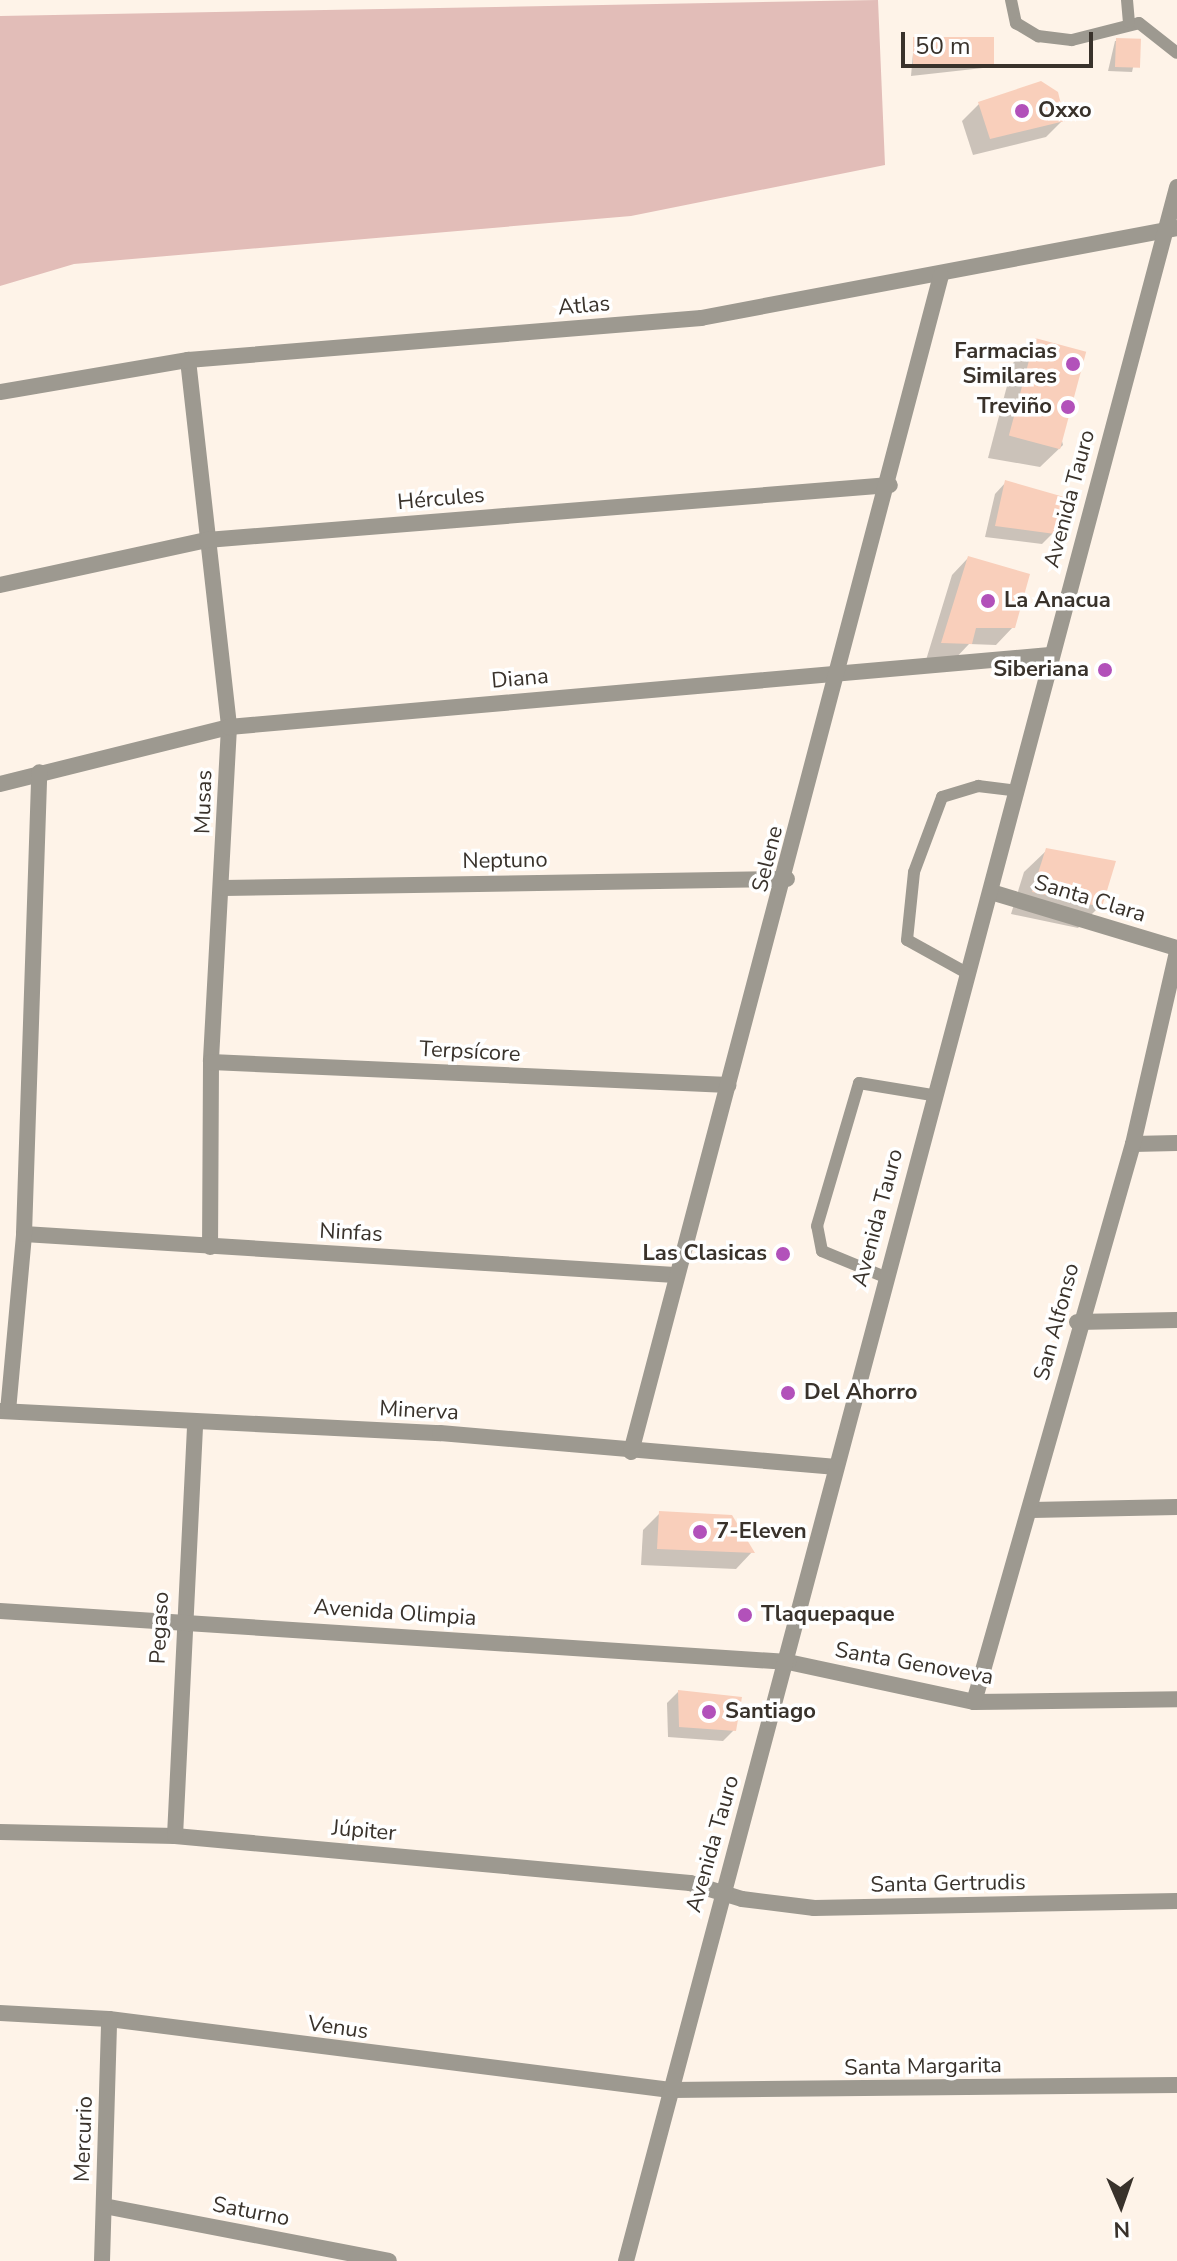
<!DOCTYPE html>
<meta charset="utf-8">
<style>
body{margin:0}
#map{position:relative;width:1177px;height:2261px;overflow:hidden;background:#fef3e8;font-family:"Nunito Sans",sans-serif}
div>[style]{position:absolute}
.green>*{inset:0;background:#e2bdb8}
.shadow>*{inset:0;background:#0003}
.building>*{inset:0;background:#f9cfbb;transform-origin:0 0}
.service>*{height:12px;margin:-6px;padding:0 6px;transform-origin:6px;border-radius:6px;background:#9d9990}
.minor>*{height:16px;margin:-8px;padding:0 8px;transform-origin:8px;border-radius:8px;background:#9d9990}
.tertiary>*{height:16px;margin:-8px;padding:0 8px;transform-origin:8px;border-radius:8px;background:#9d9990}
.dots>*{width:22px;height:22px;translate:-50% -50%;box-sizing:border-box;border:4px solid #fff;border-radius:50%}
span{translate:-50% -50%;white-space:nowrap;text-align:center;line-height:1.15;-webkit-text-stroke:7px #fff;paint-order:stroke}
.poi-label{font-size:22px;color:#39322b;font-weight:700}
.left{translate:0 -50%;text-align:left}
.right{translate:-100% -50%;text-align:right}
.street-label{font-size:22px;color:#39322b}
.north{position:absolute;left:1081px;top:2165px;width:80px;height:80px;-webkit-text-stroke:6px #fff;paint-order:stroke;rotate:178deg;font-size:22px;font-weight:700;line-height:32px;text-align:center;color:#39322b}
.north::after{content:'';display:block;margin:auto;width:28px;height:36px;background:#39322b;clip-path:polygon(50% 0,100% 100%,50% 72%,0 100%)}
.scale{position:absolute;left:901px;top:32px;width:192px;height:36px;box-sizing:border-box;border:4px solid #39322b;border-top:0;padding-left:10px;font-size:24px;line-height:28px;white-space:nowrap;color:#39322b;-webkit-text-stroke:6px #fff;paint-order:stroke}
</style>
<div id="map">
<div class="green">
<i style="clip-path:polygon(878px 0,885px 165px,631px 216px,74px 264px,0 286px,0 16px)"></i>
</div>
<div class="shadow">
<i style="clip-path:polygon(1115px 41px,1139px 41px,1132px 72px,1108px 71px)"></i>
<i style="clip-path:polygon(914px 42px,992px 67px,911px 76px)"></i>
<i style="clip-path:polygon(979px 104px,1063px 120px,1046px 137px,973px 155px,962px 121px)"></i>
<i style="clip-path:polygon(1036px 341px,1063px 445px,1040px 467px,988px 458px,1013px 363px)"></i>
<i style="clip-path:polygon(1006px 482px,1053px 533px,1042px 544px,985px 537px,995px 494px)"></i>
<i style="clip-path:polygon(968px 558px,1013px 627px,996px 645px,969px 644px,953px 661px,926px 660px,952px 575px)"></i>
<i style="clip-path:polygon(1047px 850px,1100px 906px,1078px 928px,1011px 914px,1024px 872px)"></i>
<i style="clip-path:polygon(660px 1513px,752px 1552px,736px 1569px,641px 1565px,643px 1530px)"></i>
<i style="clip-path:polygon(678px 1692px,734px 1730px,723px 1741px,668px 1737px,667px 1703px)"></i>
</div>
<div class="building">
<i style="left:994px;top:37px;width:31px;height:81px;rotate:90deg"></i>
<i style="left:1116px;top:38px;width:25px;height:29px;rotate:2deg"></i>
<i style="clip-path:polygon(1041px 81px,1058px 92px,1065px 121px,990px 139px,978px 102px)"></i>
<i style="left:1035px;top:338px;width:53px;height:101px;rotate:15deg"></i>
<i style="clip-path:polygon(1005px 480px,1064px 497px,1055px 534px,995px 526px)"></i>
<i style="clip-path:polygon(968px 556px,1030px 574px,1015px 628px,976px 628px,972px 644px,941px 643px)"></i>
<i style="clip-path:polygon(1046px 848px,1116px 861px,1102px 907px,1032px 892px)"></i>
<i style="clip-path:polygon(659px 1511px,732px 1515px,755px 1553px,657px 1549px)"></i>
<i style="clip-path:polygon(678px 1690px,742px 1697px,736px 1731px,679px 1727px)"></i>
</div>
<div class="service">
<i style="left:1011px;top:0;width:24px;rotate:78deg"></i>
<i style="left:1016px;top:23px;width:26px;rotate:31deg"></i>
<i style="left:1038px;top:36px;width:34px;rotate:7deg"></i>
<i style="left:1072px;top:40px;width:69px;rotate:-14.2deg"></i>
<i style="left:1139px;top:23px;width:48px;rotate:38.3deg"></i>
<i style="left:1127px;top:0;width:22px;rotate:85deg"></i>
<i style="left:965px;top:972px;width:66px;rotate:-151.1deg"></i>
<i style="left:907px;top:940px;width:68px;rotate:-84.1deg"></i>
<i style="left:914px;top:872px;width:80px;rotate:-69.5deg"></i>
<i style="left:942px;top:797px;width:38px;rotate:-17deg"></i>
<i style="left:978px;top:786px;width:38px;rotate:7deg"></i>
<i style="left:885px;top:1277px;width:68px;rotate:-157.6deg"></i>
<i style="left:822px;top:1251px;width:25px;rotate:-101deg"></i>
<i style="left:817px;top:1226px;width:149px;rotate:-73.6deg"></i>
<i style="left:859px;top:1083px;width:74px;rotate:9.3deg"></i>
</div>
<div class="minor">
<i style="left:188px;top:360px;width:369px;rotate:83.6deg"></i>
<i style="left:229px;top:727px;width:335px;rotate:93.1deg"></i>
<i style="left:211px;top:1062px;width:185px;rotate:90.3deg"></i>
<i style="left:0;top:392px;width:191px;rotate:-9.7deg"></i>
<i style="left:188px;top:360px;width:515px;rotate:-4.68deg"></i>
<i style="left:701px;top:318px;width:484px;rotate:-10.7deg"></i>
<i style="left:0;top:585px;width:212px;rotate:-12.3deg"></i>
<i style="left:207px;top:540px;width:685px;rotate:-4.6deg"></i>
<i style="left:0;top:784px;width:236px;rotate:-14deg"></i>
<i style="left:229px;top:727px;width:824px;rotate:-5.01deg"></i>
<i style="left:224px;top:888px;width:563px;rotate:-0.92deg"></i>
<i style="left:991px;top:892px;width:194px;rotate:16.8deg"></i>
<i style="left:211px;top:1062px;width:518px;rotate:2.55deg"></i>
<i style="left:1133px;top:1144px;width:44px;rotate:-1.3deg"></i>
<i style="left:24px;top:1234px;width:652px;rotate:3.6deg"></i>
<i style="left:1077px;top:1322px;width:100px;rotate:-1.1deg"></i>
<i style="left:0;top:1411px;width:441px;rotate:2.9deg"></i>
<i style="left:440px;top:1433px;width:395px;rotate:4.9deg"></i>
<i style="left:8px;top:1411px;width:178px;rotate:-84.8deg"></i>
<i style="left:24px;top:1234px;width:462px;rotate:-88.1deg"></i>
<i style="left:631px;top:1452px;width:1217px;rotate:-75.24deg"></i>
<i style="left:1032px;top:1510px;width:145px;rotate:-1.2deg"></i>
<i style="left:788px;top:1662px;width:190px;rotate:12.1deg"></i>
<i style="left:974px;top:1702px;width:203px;rotate:-0.8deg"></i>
<i style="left:974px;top:1702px;width:580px;rotate:-74.1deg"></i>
<i style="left:1133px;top:1144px;width:197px;rotate:-77.1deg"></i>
<i style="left:0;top:1832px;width:175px;rotate:1.3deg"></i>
<i style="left:175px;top:1836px;width:517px;rotate:5.21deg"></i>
<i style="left:690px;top:1883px;width:54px;rotate:17.1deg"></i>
<i style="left:742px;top:1899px;width:73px;rotate:7.1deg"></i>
<i style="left:814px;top:1908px;width:363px;rotate:-1.1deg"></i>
<i style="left:175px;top:1836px;width:414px;rotate:-87.2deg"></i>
<i style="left:0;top:2013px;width:109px;rotate:3.2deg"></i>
<i style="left:109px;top:2019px;width:566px;rotate:7.2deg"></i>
<i style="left:671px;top:2090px;width:506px;rotate:-0.57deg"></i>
<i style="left:104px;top:2206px;width:290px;rotate:10.9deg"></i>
<i style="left:102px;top:2261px;width:242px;rotate:-88.3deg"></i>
</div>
<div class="tertiary">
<i style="left:0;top:1611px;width:790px;rotate:3.7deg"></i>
<i style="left:626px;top:2261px;width:2146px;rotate:-75.12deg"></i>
</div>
<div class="dots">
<i style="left:1022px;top:111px;background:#b251ba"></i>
<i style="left:1073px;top:364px;background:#b251ba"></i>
<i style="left:1068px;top:407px;background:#b251ba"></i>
<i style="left:988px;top:601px;background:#b251ba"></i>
<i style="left:1105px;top:670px;background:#b251ba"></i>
<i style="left:783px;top:1254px;background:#b251ba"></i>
<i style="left:788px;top:1393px;background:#b251ba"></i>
<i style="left:700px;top:1532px;background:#b251ba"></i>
<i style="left:745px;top:1615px;background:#b251ba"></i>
<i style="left:709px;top:1712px;background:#b251ba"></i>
</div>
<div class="poi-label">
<span class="left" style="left:1038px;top:111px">Oxxo</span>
<span class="right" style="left:1057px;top:364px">Farmacias<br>Similares</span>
<span class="right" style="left:1052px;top:407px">Treviño</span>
<span class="left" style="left:1004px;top:601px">La Anacua</span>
<span class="right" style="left:1089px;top:670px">Siberiana</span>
<span class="right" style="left:767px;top:1254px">Las Clasicas</span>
<span class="left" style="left:804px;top:1393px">Del Ahorro</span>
<span class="left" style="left:716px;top:1532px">7-Eleven</span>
<span class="left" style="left:761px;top:1615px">Tlaquepaque</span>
<span class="left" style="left:725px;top:1712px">Santiago</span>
</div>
<div class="street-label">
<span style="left:584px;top:306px;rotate:-5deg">Atlas</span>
<span style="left:441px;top:499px;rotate:-5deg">Hércules</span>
<span style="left:1070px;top:499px;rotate:-75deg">Avenida Tauro</span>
<span style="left:520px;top:679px;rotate:-5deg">Diana</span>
<span style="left:204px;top:802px;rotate:-88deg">Musas</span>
<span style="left:768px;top:859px;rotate:-76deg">Selene</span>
<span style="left:505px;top:861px;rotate:-1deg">Neptuno</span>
<span style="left:1090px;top:899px;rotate:17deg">Santa Clara</span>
<span style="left:470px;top:1052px;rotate:3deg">Terpsícore</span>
<span style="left:878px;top:1218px;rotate:-75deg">Avenida Tauro</span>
<span style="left:351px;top:1233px;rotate:3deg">Ninfas</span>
<span style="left:1057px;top:1322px;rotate:-75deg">San Alfonso</span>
<span style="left:419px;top:1411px;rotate:3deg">Minerva</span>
<span style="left:395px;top:1613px;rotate:4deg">Avenida Olimpia</span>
<span style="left:160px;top:1628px;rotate:-87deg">Pegaso</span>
<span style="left:914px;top:1664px;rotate:10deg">Santa Genoveva</span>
<span style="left:364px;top:1831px;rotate:5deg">Júpiter</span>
<span style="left:713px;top:1844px;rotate:-74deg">Avenida Tauro</span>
<span style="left:948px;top:1884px;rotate:-1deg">Santa Gertrudis</span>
<span style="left:338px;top:2028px;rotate:8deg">Venus</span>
<span style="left:923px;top:2067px;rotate:-1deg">Santa Margarita</span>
<span style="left:84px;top:2139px;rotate:-88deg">Mercurio</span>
<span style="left:251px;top:2212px;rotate:11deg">Saturno</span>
</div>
<div class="north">N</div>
<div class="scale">50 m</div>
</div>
